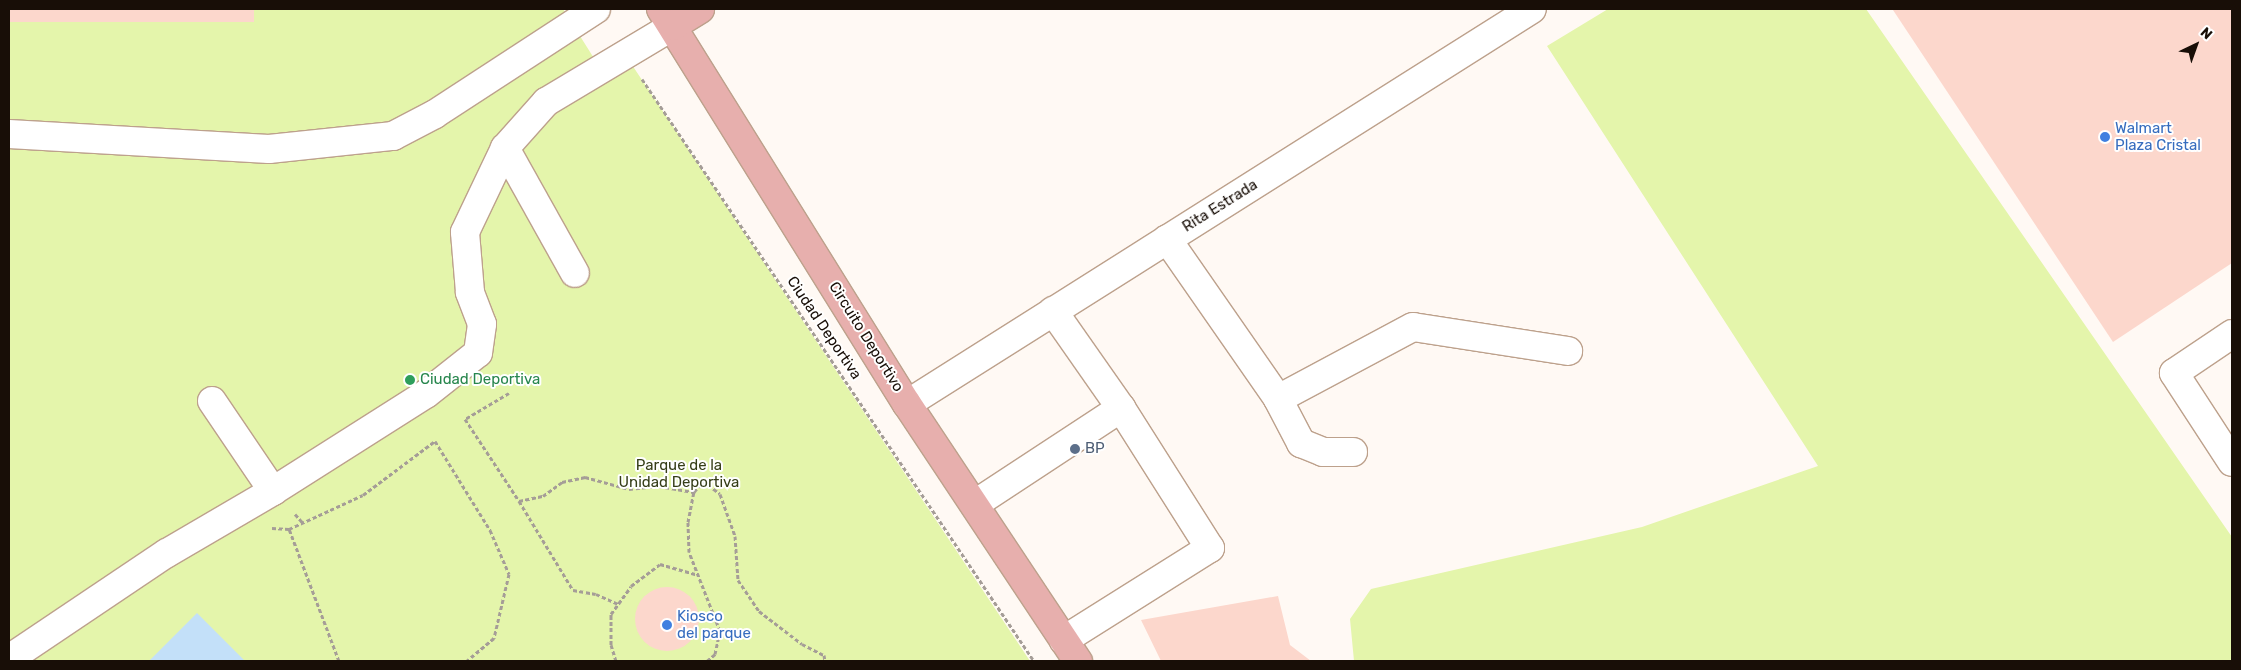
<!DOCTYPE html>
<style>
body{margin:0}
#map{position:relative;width:2241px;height:670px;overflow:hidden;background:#fff9f4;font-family:Rubik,sans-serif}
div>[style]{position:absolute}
.green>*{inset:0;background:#e4f5ab}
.water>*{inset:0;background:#c3e0f9}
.building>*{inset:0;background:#fcd7cc;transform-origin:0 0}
.round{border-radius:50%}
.path>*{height:3px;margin-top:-1.5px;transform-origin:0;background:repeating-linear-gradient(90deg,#a59d97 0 4px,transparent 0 6.5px)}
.roads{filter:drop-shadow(1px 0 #bda18c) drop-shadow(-1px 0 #bda18c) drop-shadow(0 1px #bda18c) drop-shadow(0 -1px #bda18c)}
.minor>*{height:28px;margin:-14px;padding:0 14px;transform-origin:14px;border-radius:14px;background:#fff}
.major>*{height:28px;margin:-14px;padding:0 14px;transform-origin:14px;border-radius:14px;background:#e7afad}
.dots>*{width:14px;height:14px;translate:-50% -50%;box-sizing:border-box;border:2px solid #fff;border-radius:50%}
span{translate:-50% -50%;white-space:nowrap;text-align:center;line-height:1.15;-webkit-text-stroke:4px #fff;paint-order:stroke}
.shop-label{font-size:15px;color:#366cbe}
.left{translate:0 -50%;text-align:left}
.street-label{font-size:15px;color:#180e07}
.leisure-label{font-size:15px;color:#27864d}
.service-label{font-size:15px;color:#4e5e75}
.park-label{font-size:15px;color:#363e18}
.frame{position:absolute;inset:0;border:10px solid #180e07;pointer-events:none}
.north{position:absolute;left:2171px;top:20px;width:50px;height:50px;-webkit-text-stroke:4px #fff;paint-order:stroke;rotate:42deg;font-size:14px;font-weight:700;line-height:20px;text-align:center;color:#180e07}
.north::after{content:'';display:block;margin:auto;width:18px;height:22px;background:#180e07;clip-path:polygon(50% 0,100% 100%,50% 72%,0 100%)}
</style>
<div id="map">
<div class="green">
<i style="clip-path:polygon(9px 9px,563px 9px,602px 71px,626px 56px,1030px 661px,9px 661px)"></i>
<i style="clip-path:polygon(1608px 9px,1866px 9px,2232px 537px,2232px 661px,1354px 661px,1350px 619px,1371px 589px,1642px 527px,1818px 466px,1547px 46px)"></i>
</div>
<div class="water">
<i style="clip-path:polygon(197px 613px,245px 661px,149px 661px)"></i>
</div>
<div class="building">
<i style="left:9px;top:9px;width:245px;height:13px"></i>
<i style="clip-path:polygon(1896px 9px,2232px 9px,2232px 263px,2113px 342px,1893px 10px)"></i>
<i class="round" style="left:635px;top:587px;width:64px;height:64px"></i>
<i style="clip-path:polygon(1278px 596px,1290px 645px,1311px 661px,1161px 661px,1141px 620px)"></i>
</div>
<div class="path">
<i style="left:642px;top:79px;width:702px;rotate:56.04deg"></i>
<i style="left:509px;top:393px;width:51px;rotate:149.4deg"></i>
<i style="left:465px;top:419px;width:98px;rotate:56.6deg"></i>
<i style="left:519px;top:501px;width:25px;rotate:-12deg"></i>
<i style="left:543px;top:496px;width:24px;rotate:-36deg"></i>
<i style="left:562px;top:482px;width:24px;rotate:-12deg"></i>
<i style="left:585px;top:477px;width:46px;rotate:15.3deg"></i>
<i style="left:629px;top:489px;width:30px;rotate:-6deg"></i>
<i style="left:659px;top:486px;width:36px;rotate:10deg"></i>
<i style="left:519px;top:501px;width:104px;rotate:58.8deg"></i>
<i style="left:573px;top:590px;width:23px;rotate:10deg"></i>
<i style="left:596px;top:594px;width:24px;rotate:24deg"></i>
<i style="left:295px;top:514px;width:12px;rotate:48deg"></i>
<i style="left:272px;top:528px;width:17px;rotate:3deg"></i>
<i style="left:339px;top:661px;width:141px;rotate:-110.7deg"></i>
<i style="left:289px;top:529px;width:81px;rotate:-24.7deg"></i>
<i style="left:363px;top:495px;width:90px;rotate:-36.9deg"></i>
<i style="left:435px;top:441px;width:105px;rotate:58.3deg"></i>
<i style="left:490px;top:530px;width:48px;rotate:66.6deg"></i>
<i style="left:509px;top:574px;width:66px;rotate:103.2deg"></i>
<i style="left:494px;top:638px;width:35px;rotate:140deg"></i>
<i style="left:616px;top:661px;width:17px;rotate:-107deg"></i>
<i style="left:611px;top:645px;width:31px;rotate:-90deg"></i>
<i style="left:611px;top:614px;width:34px;rotate:-54deg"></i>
<i style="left:631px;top:586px;width:36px;rotate:-37deg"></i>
<i style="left:660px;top:564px;width:40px;rotate:16deg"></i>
<i style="left:707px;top:661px;width:11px;rotate:-41deg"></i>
<i style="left:715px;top:654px;width:24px;rotate:-78deg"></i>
<i style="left:720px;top:631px;width:85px;rotate:-111.4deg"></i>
<i style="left:689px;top:552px;width:30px;rotate:-92deg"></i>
<i style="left:688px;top:522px;width:31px;rotate:-79deg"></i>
<i style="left:694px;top:492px;width:14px;rotate:-51deg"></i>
<i style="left:703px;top:481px;width:21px;rotate:37deg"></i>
<i style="left:720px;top:494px;width:45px;rotate:70.3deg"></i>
<i style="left:735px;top:536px;width:44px;rotate:86.1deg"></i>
<i style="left:738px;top:580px;width:37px;rotate:56deg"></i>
<i style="left:759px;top:611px;width:54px;rotate:37.5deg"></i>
<i style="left:802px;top:644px;width:25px;rotate:27deg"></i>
<i style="left:824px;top:655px;width:6px;rotate:81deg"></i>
</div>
<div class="roads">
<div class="minor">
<i style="left:9px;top:134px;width:260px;rotate:3.3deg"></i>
<i style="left:269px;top:149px;width:125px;rotate:-6deg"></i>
<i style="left:393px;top:136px;width:47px;rotate:-27.6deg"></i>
<i style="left:435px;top:114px;width:192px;rotate:-33.1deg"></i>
<i style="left:505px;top:148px;width:143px;rotate:60.8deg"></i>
<i style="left:1167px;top:239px;width:195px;rotate:55.2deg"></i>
<i style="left:1278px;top:399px;width:50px;rotate:62.4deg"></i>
<i style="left:1301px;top:443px;width:24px;rotate:22deg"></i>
<i style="left:1323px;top:452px;width:30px"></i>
<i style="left:1053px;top:311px;width:118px;rotate:55deg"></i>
<i style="left:2232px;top:334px;width:70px;rotate:146.1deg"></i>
<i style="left:2174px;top:373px;width:106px;rotate:56.9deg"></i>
<i style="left:1278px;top:399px;width:153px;rotate:-28.1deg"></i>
<i style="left:1413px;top:327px;width:157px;rotate:8.8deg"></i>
<i style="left:212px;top:401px;width:109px;rotate:55.9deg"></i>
<i style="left:273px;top:491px;width:181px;rotate:-32.4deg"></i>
<i style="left:426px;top:394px;width:66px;rotate:-38.3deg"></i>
<i style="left:478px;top:353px;width:29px;rotate:-82deg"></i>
<i style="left:482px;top:324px;width:34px;rotate:-111deg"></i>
<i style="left:470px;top:292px;width:60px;rotate:-94.8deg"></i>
<i style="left:465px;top:232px;width:93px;rotate:-64.5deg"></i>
<i style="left:505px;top:148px;width:62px;rotate:-48.3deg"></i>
<i style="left:546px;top:102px;width:148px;rotate:-30.9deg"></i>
<i style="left:907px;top:404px;width:739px;rotate:-32.29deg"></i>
<i style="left:975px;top:504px;width:175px;rotate:-33.3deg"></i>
<i style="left:1121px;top:408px;width:166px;rotate:57.6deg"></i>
<i style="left:1210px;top:548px;width:173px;rotate:147.8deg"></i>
<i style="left:9px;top:659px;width:190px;rotate:-33.9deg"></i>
<i style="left:167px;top:553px;width:123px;rotate:-30.3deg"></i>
</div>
<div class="major">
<i style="left:661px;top:9px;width:465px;rotate:58.1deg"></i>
<i style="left:907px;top:404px;width:309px;rotate:56.4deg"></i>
<i style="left:673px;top:26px;width:32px;rotate:-32deg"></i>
</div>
</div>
<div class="dots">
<i style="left:2105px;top:137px;background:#3f7fe0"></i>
<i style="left:410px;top:380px;background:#2e9e5b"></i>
<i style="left:1075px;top:449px;background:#5c6f8a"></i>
<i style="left:667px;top:625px;background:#3f7fe0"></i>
</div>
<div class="shop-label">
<span class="left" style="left:2115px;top:137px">Walmart<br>Plaza Cristal</span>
<span class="left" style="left:677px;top:625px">Kiosco<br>del parque</span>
</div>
<div class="street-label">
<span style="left:1220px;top:206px;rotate:-32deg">Rita Estrada</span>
<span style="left:824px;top:328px;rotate:56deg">Ciudad Deportiva</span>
<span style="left:866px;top:337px;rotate:58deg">Circuito Deportivo</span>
</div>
<div class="leisure-label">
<span class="left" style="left:420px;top:380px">Ciudad Deportiva</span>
</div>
<div class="service-label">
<span class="left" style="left:1085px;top:449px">BP</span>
</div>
<div class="park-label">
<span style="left:679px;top:474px">Parque de la<br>Unidad Deportiva</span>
</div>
<div class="frame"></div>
<div class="north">N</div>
</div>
